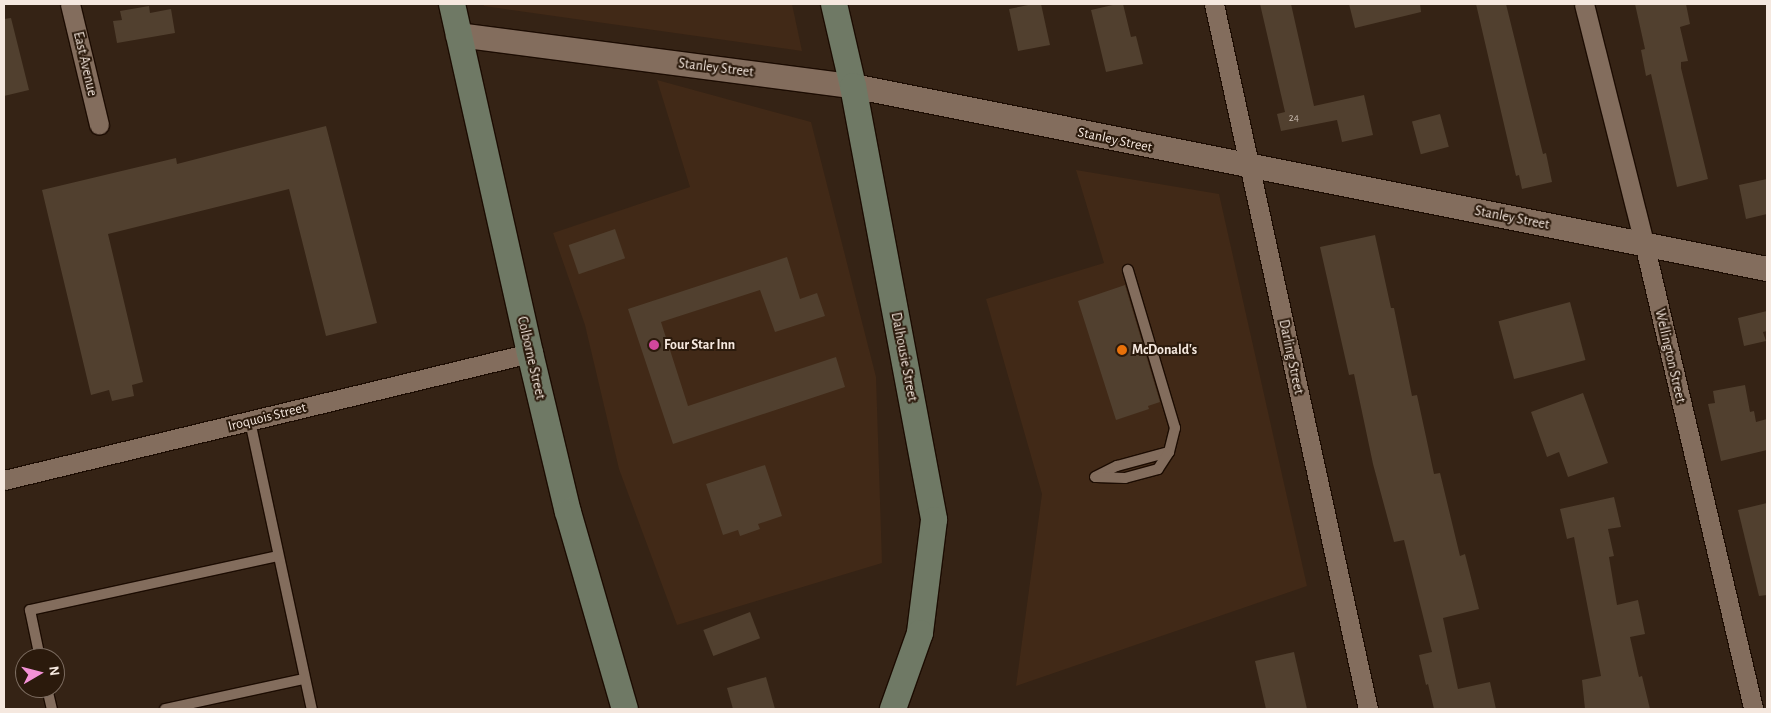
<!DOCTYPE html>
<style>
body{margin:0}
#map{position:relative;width:1771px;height:713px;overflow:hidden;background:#352315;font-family:"Alegreya Sans",sans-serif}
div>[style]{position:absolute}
.built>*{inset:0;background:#412917}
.building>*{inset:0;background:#51402f;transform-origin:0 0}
.roads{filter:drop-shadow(1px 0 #1c0c02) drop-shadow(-1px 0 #1c0c02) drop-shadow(0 1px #1c0c02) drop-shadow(0 -1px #1c0c02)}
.service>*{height:10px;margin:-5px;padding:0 5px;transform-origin:5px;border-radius:5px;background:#836d5d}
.minor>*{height:19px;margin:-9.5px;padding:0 9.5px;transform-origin:9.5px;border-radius:9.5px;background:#836d5d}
.tertiary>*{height:24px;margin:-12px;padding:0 12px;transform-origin:12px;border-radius:12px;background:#836d5d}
.secondary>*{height:26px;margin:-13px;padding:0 13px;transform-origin:13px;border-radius:13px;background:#6f7965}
.dots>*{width:14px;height:14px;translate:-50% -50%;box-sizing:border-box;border:2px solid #2b1a0c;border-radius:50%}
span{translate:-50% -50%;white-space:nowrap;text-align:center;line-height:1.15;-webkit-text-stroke:4px #2b1a0c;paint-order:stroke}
.number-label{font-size:11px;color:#ccbeb3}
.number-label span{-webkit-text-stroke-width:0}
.street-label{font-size:14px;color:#f5e8df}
.poi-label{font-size:14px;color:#f5e8df;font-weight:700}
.left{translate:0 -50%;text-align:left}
.frame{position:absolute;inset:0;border:5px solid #f5e8df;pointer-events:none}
.north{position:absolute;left:15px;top:648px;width:50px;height:50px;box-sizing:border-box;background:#2b1a0c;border:1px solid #7c6c60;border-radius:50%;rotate:82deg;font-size:14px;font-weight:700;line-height:20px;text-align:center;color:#f5e8df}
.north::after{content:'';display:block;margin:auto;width:18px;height:22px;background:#f391d6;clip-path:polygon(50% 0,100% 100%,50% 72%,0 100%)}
</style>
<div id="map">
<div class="built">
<i style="clip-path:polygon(483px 4px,792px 4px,802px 51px,484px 6px)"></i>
<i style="clip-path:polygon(657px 80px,811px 122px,876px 377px,882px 563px,677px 625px,619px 469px,585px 325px,553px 233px,690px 187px)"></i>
<i style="clip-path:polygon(1076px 170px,1219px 194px,1307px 586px,1016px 686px,1042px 494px,986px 299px,1104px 263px)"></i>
</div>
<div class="building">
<i style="clip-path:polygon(1033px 4px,1041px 4px,1050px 45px,1018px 51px,1009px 9px)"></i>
<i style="clip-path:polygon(1117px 4px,1123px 4px,1131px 37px,1136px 36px,1143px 64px,1106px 72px,1091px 10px)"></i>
<i style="clip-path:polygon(1260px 4px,1291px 4px,1314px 106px,1364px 95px,1373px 135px,1342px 142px,1337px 120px,1281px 131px,1277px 114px,1285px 112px)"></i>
<i style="clip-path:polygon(1349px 4px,1420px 4px,1421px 12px,1355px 28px)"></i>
<i style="clip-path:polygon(1476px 4px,1506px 4px,1543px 154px,1546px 153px,1552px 182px,1522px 189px,1519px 175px,1516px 176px)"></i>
<i style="clip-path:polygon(1635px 4px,1686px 4px,1690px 24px,1680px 27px,1688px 61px,1681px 62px,1681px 68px,1708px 179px,1677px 187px,1651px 74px,1646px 76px,1641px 50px,1645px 49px)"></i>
<i style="clip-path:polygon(149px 6px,150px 13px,171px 9px,175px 33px,117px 43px,113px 21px,122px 20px,120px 11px)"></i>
<i style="clip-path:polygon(11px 18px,29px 90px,4px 96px,4px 19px)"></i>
<i style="left:1440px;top:114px;width:34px;height:29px;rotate:75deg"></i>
<i style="clip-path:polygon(326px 126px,377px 323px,326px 336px,289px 189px,108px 234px,143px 382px,132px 385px,134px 396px,112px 401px,109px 390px,91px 395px,42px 190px,176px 158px,177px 164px)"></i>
<i style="clip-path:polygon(1767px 179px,1767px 214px,1746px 219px,1739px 185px)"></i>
<i style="left:615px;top:229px;width:31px;height:49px;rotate:71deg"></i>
<i style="clip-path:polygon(1375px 235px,1391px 308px,1394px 308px,1412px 396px,1417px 395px,1434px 474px,1440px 473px,1460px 556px,1465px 554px,1479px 609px,1443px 618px,1458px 689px,1490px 682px,1496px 709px,1434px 709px,1428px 684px,1426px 685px,1419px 655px,1432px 652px,1404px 540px,1394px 542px,1373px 464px,1354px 374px,1349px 375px,1320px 247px)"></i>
<i style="clip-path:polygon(787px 257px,800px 299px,817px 293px,825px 316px,775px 332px,760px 290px,661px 322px,688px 406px,836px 357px,845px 387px,673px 444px,628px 309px)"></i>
<i style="clip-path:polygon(1125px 285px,1160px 402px,1148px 406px,1149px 409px,1116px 420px,1078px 301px)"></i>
<i style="left:1570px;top:302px;width:60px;height:74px;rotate:75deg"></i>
<i style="clip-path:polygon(1767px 311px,1767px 331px,1763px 332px,1766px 341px,1744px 346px,1738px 318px)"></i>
<i style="clip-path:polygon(1745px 385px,1750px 412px,1754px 411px,1756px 422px,1767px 419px,1767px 450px,1721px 461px,1708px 404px,1715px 403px,1713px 391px)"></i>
<i style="clip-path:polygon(1583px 393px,1608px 463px,1568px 477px,1559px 452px,1547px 457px,1531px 412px)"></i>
<i style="clip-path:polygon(765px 465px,782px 516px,758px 524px,760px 529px,740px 536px,738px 530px,723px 535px,706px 484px)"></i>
<i style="clip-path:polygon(1614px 497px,1621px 527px,1608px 529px,1614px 556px,1609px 557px,1617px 605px,1638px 600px,1645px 634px,1630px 637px,1639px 677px,1642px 676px,1650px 709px,1585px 709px,1582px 680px,1601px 676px,1574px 537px,1567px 539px,1560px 509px)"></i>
<i style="clip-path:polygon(1767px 503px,1767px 595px,1759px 596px,1738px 510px)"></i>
<i style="left:750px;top:612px;width:28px;height:50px;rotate:69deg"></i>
<i style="clip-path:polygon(1294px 652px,1307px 709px,1266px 709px,1255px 661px)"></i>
<i style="clip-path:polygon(766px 677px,775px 709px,733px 709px,727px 688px)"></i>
</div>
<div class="roads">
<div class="service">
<i style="left:250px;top:421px;width:295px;rotate:77.9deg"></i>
<i style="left:1095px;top:477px;width:25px;rotate:-27deg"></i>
<i style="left:1117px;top:466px;width:54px;rotate:-15.1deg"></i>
<i style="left:1169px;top:452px;width:25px;rotate:-76deg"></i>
<i style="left:1175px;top:428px;width:165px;rotate:-106.6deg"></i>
<i style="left:1096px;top:477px;width:29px;rotate:2deg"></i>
<i style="left:1125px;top:478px;width:34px;rotate:-15deg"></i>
<i style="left:1158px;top:469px;width:20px;rotate:-57deg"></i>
<i style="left:40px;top:658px;width:49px;rotate:-101.8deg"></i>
<i style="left:30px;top:610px;width:254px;rotate:-12.3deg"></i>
<i style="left:47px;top:688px;width:22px;rotate:77deg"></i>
<i style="left:165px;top:709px;width:142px;rotate:-12.2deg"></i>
</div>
<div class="minor">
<i style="left:70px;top:4px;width:124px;rotate:76.5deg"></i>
<i style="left:1214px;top:4px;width:722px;rotate:77.68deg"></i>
<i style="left:1584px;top:4px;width:246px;rotate:75.9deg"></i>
<i style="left:1644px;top:243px;width:479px;rotate:76.8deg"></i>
<i style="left:4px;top:480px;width:541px;rotate:-13.57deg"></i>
</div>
<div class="tertiary">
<i style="left:458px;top:35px;width:398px;rotate:7.4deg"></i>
<i style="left:853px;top:86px;width:932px;rotate:11.32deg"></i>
</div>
<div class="secondary">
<i style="left:452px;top:4px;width:358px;rotate:77.4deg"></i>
<i style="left:530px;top:353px;width:163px;rotate:76.6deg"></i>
<i style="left:568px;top:512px;width:205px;rotate:73.9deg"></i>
<i style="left:834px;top:4px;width:84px;rotate:77deg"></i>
<i style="left:853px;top:86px;width:441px;rotate:79.4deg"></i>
<i style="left:934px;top:520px;width:114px;rotate:97.1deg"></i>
<i style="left:920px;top:633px;width:81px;rotate:109.6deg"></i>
</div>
</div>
<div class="dots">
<i style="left:654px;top:345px;background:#d1479c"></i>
<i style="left:1122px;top:350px;background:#e8710a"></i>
</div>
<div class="number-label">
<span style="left:1294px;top:118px">24</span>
</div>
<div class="street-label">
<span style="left:85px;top:64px;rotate:77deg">East Avenue</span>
<span style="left:716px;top:68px;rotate:7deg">Stanley Street</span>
<span style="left:1115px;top:140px;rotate:12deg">Stanley Street</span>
<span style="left:1512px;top:218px;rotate:11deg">Stanley Street</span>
<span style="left:1670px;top:356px;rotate:77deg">Wellington Street</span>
<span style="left:904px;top:357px;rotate:79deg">Dalhousie Street</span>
<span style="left:1291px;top:357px;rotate:78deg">Darling Street</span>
<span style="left:531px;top:358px;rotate:77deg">Colborne Street</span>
<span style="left:267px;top:417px;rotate:-14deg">Iroquois Street</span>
</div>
<div class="poi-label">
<span class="left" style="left:664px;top:345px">Four Star Inn</span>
<span class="left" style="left:1132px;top:350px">McDonald's</span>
</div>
<div class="frame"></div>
<div class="north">N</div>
</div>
